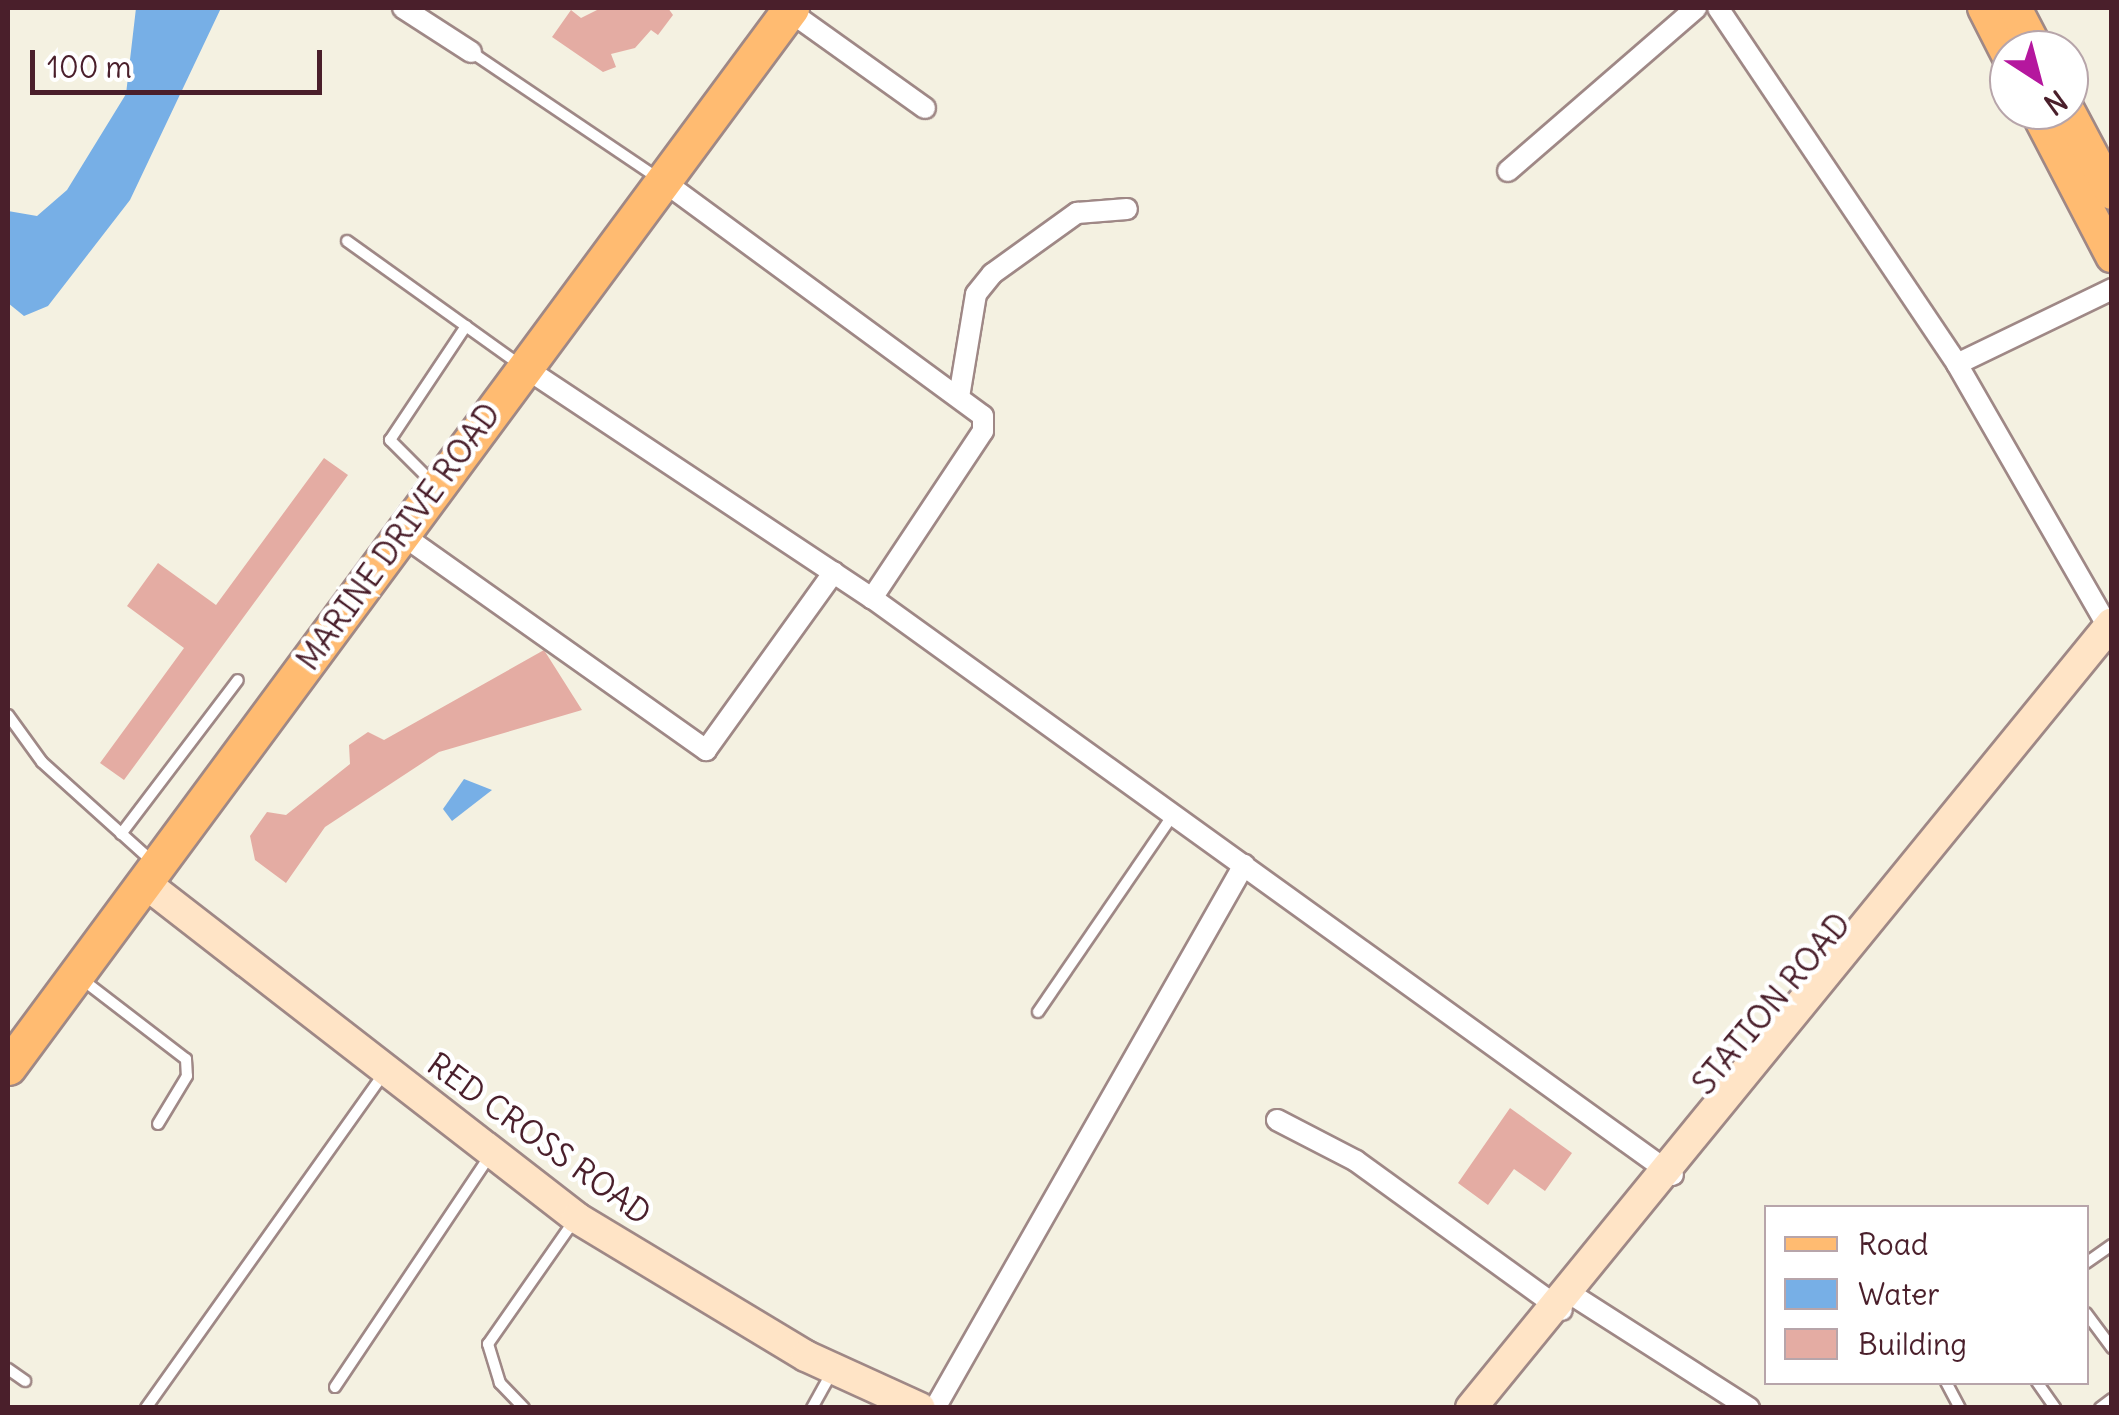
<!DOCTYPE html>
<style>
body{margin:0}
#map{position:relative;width:2119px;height:1415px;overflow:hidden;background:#f4f1e1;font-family:Delius,sans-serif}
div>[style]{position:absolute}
.water>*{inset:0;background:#77afe6}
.building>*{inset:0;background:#e4aca3}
.roads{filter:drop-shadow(2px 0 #9f8886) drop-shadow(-2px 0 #9f8886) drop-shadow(0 2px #9f8886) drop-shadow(0 -2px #9f8886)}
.service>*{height:10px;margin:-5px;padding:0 5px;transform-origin:5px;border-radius:5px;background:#fff}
.minor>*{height:20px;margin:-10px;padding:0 10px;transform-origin:10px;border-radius:10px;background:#fff}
.secondary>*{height:30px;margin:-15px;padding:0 15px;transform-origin:15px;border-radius:15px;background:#ffe4c6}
.primary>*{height:32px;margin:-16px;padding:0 16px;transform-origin:16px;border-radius:16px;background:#ffbb71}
.trunk>*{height:35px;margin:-17.5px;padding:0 17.5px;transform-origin:17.5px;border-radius:17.5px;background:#ffbb71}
span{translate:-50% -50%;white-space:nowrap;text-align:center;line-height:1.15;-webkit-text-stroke:9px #fff;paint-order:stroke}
.street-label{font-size:32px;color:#4a1f2b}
.frame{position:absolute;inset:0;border:10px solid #4a1f2b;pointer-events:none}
.legend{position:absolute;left:1764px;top:1205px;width:325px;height:180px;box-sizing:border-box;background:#fff;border:2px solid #b7a5aa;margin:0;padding:12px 18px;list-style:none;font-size:30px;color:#4a1f2b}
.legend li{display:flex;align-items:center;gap:20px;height:50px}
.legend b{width:50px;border:2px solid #b7a5aa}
.north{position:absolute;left:1989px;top:30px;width:100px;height:100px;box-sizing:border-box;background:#fff;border:2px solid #b7a5aa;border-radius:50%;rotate:144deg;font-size:28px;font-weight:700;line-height:40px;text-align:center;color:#4a1f2b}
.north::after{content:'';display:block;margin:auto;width:35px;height:45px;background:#b5179e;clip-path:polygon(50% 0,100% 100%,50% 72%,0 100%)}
.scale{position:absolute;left:30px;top:50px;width:292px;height:45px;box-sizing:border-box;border:5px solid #4a1f2b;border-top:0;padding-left:12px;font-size:30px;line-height:35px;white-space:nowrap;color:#4a1f2b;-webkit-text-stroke:8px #fff;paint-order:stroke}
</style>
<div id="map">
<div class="water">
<i style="clip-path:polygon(136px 8px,221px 8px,130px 200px,48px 306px,24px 316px,8px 303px,8px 211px,37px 216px,67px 190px,126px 94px)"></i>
<i style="clip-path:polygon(464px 779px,492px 790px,452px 821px,443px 809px)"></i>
</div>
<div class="building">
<i style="clip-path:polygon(601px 8px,668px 8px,673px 15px,658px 35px,651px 30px,635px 48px,611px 54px,616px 67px,603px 72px,552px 37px,571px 10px,581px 18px)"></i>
<i style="clip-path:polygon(324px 458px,348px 475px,124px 780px,100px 763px,184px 648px,127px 606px,158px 563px,216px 605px)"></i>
<i style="clip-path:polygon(544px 650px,582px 710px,439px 752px,325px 827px,286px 883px,255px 860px,250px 836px,267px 812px,286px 815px,350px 764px,349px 745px,368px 732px,384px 740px)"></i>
<i style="clip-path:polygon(1510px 1108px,1572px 1153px,1545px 1191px,1514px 1169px,1488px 1205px,1458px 1183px)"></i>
</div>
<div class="roads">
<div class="service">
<i style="left:471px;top:52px;width:225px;rotate:34deg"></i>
<i style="left:347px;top:241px;width:211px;rotate:35.6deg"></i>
<i style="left:433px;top:483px;width:61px;rotate:-135deg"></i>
<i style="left:390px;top:440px;width:137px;rotate:-56.3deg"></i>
<i style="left:8px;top:715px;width:58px;rotate:54.1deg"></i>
<i style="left:42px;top:762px;width:149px;rotate:42deg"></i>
<i style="left:121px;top:834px;width:193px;rotate:-52.8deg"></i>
<i style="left:79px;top:977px;width:135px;rotate:37.5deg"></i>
<i style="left:186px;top:1059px;width:17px;rotate:87deg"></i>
<i style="left:187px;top:1076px;width:56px;rotate:121.1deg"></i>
<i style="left:1038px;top:1012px;width:239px;rotate:-55.6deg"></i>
<i style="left:2086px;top:1263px;width:32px;rotate:-35deg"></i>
<i style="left:2086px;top:1313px;width:44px;rotate:53.4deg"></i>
<i style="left:8px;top:1369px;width:21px;rotate:35deg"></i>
<i style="left:1946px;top:1382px;width:30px;rotate:62deg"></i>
<i style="left:2037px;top:1382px;width:32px;rotate:55deg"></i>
<i style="left:335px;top:1387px;width:277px;rotate:-56.2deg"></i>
<i style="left:146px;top:1408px;width:410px;rotate:-54.6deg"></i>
<i style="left:524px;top:1408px;width:35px;rotate:-134deg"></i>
<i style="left:500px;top:1383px;width:41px;rotate:-107.1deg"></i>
<i style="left:488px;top:1344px;width:149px;rotate:-55.1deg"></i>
<i style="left:812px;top:1408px;width:39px;rotate:-61deg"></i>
<i style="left:2100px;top:1408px;width:15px;rotate:-37deg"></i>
</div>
<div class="minor">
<i style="left:403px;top:8px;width:81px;rotate:32.9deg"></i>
<i style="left:1718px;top:8px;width:429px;rotate:56.1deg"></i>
<i style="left:1957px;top:364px;width:303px;rotate:60.1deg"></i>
<i style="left:789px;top:11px;width:167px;rotate:35.5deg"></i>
<i style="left:1508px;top:171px;width:249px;rotate:-40.9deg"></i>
<i style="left:663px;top:181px;width:397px;rotate:36.3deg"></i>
<i style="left:983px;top:416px;width:15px;rotate:90deg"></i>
<i style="left:983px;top:431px;width:201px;rotate:123.6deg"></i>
<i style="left:1957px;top:364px;width:172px;rotate:-25.8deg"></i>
<i style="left:524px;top:367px;width:418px;rotate:33.6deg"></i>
<i style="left:872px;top:598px;width:987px;rotate:35.77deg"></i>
<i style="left:959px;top:397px;width:104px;rotate:-80.6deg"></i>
<i style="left:976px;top:294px;width:26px;rotate:-51deg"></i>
<i style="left:992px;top:274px;width:105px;rotate:-35.7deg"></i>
<i style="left:1077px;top:213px;width:50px;rotate:-4.6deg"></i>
<i style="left:401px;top:534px;width:374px;rotate:35.3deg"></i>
<i style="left:706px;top:750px;width:219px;rotate:-54.3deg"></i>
<i style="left:1277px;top:1120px;width:89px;rotate:27.4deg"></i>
<i style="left:1356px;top:1161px;width:254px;rotate:35.9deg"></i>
<i style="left:1574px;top:1296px;width:208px;rotate:32.6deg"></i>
<i style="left:935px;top:1408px;width:625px;rotate:-60.36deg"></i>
</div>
<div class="secondary">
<i style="left:145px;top:883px;width:547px;rotate:37.79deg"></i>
<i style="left:577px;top:1218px;width:267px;rotate:31.1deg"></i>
<i style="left:806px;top:1356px;width:125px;rotate:24.5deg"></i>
<i style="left:1471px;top:1408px;width:1013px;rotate:-50.77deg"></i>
</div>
<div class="primary">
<i style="left:1984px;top:8px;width:55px;rotate:63deg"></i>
<i style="left:2015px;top:8px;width:47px;rotate:62.4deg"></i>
<i style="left:2036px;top:110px;width:165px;rotate:62.5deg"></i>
<i style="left:2068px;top:110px;width:94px;rotate:62.1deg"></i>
</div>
<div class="trunk">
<i style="left:8px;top:1067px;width:1317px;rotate:-53.52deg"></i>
</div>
</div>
<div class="street-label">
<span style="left:399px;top:537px;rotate:-54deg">MARINE DRIVE ROAD</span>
<span style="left:1772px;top:1004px;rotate:-50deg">STATION ROAD</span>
<span style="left:539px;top:1139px;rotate:36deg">RED CROSS ROAD</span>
</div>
<div class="frame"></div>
<ul class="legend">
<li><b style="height:12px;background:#ffbb71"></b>Road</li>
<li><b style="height:28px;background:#77afe6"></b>Water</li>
<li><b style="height:28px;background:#e4aca3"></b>Building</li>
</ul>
<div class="north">N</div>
<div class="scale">100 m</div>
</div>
